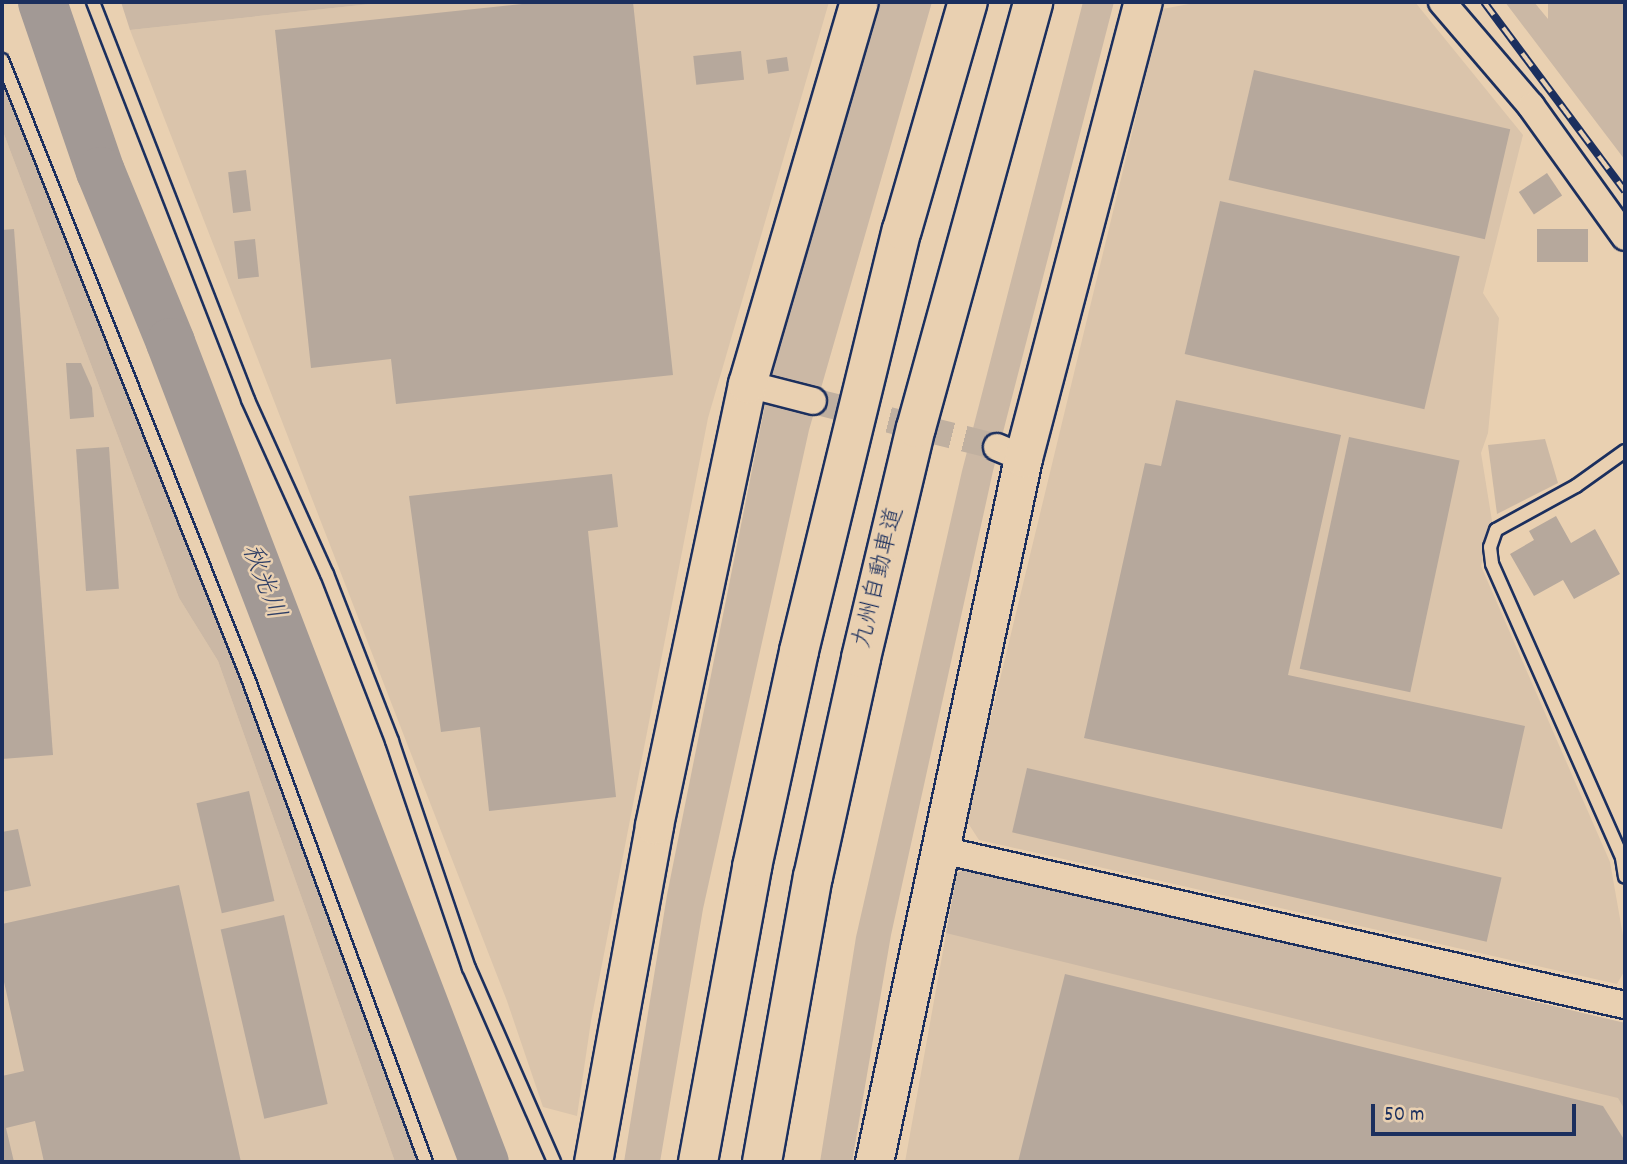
<!DOCTYPE html>
<meta charset="utf-8">
<style>
body{margin:0}
#map{position:relative;width:1627px;height:1164px;overflow:hidden;background:#e9d0b1;font-family:Dekko,"Klee One",sans-serif}
div>[style]{position:absolute}
.built>*{inset:0;background:#dac4ab}
.green>*{inset:0;background:#cbb8a5}
.river>*{height:49px;margin:-24.5px;padding:0 24.5px;transform-origin:24.5px;border-radius:24.5px;background:#a29995}
.building>*{inset:0;background:#b6a89c;transform-origin:0 0}
.street-tunnel>*{height:26px;margin-top:-13px;transform-origin:0;background:repeating-linear-gradient(90deg,#c0b0a0 0 26px,transparent 0 39px)}
.roads{filter:drop-shadow(2px 0 #1b2f5e) drop-shadow(-2px 0 #1b2f5e) drop-shadow(0 2px #1b2f5e) drop-shadow(0 -2px #1b2f5e)}
.lane>*{height:12px;margin:-6px;padding:0 6px;transform-origin:6px;border-radius:6px;background:#e9d0b1}
.street>*{height:26px;margin:-13px;padding:0 13px;transform-origin:13px;border-radius:13px;background:#e9d0b1}
.secondary>*{height:37px;margin:-18.5px;padding:0 18.5px;transform-origin:18.5px;border-radius:18.5px;background:#e9d0b1}
.highway>*{height:38px;margin:-19px;padding:0 19px;transform-origin:19px;border-radius:19px;background:#e9d0b1}
.rail>*{height:8px;margin-top:-4px;transform-origin:0;background:repeating-linear-gradient(90deg,#e9d0b1 0 16px,#1b2f5e 0 32px);box-sizing:border-box;border-block:2px solid #1b2f5e}
span{translate:-50% -50%;white-space:nowrap;text-align:center;line-height:1.15;-webkit-text-stroke:5px #e9d0b1;paint-order:stroke}
.street-label{font-size:24px;color:#1b2f5e}
.water-label{font-size:26px;color:#2f3f66;font-style:italic}
.frame{position:absolute;inset:0;border:4px solid #1b2f5e;pointer-events:none}
.scale{position:absolute;left:1371px;top:1104px;width:205px;height:32px;box-sizing:border-box;border:4px solid #1b2f5e;border-top:0;padding-left:9px;font-size:21px;line-height:24px;white-space:nowrap;color:#1b2f5e;-webkit-text-stroke:5px #e9d0b1;paint-order:stroke}
</style>
<div id="map">
<div class="built">
<i style="clip-path:polygon(389px 2px,829px 2px,708px 418px,591px 1021px,577px 1116px,543px 1107px,507px 1001px,130px 30px)"></i>
<i style="clip-path:polygon(1200px 2px,1415px 2px,1523px 135px,1483px 293px,1499px 318px,1488px 433px,1481px 453px,1492px 521px,1481px 566px,1610px 862px,1625px 947px,1625px 970px,1617px 984px,979px 840px,966px 820px,1162px 9px)"></i>
<i style="clip-path:polygon(2px 129px,179px 598px,218px 661px,395px 1162px,2px 1162px)"></i>
<i style="clip-path:polygon(957px 873px,1625px 1023px,1625px 1162px,905px 1162px)"></i>
</div>
<div class="green">
<i style="clip-path:polygon(121px 2px,144px 4px,389px 2px,130px 30px)"></i>
<i style="clip-path:polygon(879px 2px,932px 2px,809px 430px,703px 909px,660px 1162px,624px 1162px,667px 895px,773px 365px)"></i>
<i style="clip-path:polygon(1083px 2px,1114px 2px,993px 471px,891px 935px,852px 1162px,820px 1162px,856px 937px,962px 471px)"></i>
<i style="clip-path:polygon(1505px 2px,1534px 2px,1548px 19px,1548px 2px,1625px 2px,1625px 160px)"></i>
<i style="clip-path:polygon(2px 74px,252px 707px,418px 1162px,395px 1162px,218px 661px,179px 598px,2px 129px)"></i>
<i style="clip-path:polygon(1545px 439px,1558px 483px,1497px 514px,1488px 445px)"></i>
<i style="clip-path:polygon(969px 867px,1625px 1023px,1625px 1110px,1618px 1098px,946px 933px,957px 873px)"></i>
</div>
<div class="river">
<i style="left:42px;top:2px;width:179px;rotate:71.1deg"></i>
<i style="left:100px;top:171px;width:185px;rotate:67.7deg"></i>
<i style="left:170px;top:342px;width:878px;rotate:69.05deg"></i>
</div>
<div class="building">
<i style="clip-path:polygon(541px 2px,633px 2px,673px 375px,396px 404px,391px 359px,311px 368px,275px 30px)"></i>
<i style="left:741px;top:51px;width:29px;height:48px;rotate:84deg"></i>
<i style="left:787px;top:57px;width:14px;height:21px;rotate:82deg"></i>
<i style="left:1254px;top:70px;width:263px;height:113px;rotate:13deg"></i>
<i style="left:246px;top:170px;width:41px;height:18px;rotate:83deg"></i>
<i style="left:1547px;top:173px;width:27px;height:34px;rotate:56deg"></i>
<i style="left:1220px;top:201px;width:246px;height:157px;rotate:13deg"></i>
<i style="clip-path:polygon(14px 229px,53px 755px,2px 759px,2px 230px)"></i>
<i style="left:1588px;top:229px;width:33px;height:51px;rotate:90deg"></i>
<i style="left:255px;top:239px;width:38px;height:21px;rotate:84deg"></i>
<i style="clip-path:polygon(66px 363px,81px 363px,92px 388px,94px 417px,70px 419px)"></i>
<i style="clip-path:polygon(1176px 400px,1341px 435px,1288px 675px,1525px 726px,1502px 829px,1084px 738px,1145px 463px,1161px 466px)"></i>
<i style="left:1349px;top:437px;width:113px;height:237px;rotate:12deg"></i>
<i style="left:109px;top:447px;width:142px;height:33px;rotate:86deg"></i>
<i style="clip-path:polygon(612px 474px,618px 527px,588px 531px,616px 797px,489px 811px,480px 727px,441px 732px,409px 496px)"></i>
<i style="clip-path:polygon(1556px 516px,1571px 543px,1595px 529px,1620px 574px,1574px 599px,1563px 580px,1534px 596px,1510px 554px,1534px 540px,1529px 531px)"></i>
<i style="left:1027px;top:768px;width:487px;height:66px;rotate:13deg"></i>
<i style="left:249px;top:791px;width:113px;height:54px;rotate:77deg"></i>
<i style="clip-path:polygon(18px 829px,31px 886px,2px 892px,2px 832px)"></i>
<i style="clip-path:polygon(179px 885px,241px 1162px,44px 1162px,35px 1121px,6px 1128px,14px 1162px,2px 1162px,2px 1076px,24px 1071px,2px 973px,2px 924px)"></i>
<i style="left:284px;top:915px;width:194px;height:65px;rotate:77deg"></i>
<i style="clip-path:polygon(1065px 974px,1603px 1106px,1625px 1141px,1625px 1162px,1018px 1162px)"></i>
</div>
<div class="street-tunnel">
<i style="left:813px;top:401px;width:190px;rotate:14deg"></i>
</div>
<div class="roads">
<div class="lane">
<i style="left:93px;top:2px;width:427px;rotate:68.7deg"></i>
<i style="left:248px;top:400px;width:191px;rotate:65.6deg"></i>
<i style="left:327px;top:574px;width:179px;rotate:68.7deg"></i>
<i style="left:392px;top:741px;width:240px;rotate:71.3deg"></i>
<i style="left:469px;top:968px;width:212px;rotate:66.3deg"></i>
<i style="left:2px;top:60px;width:668px;rotate:68.31deg"></i>
<i style="left:249px;top:681px;width:513px;rotate:69.8deg"></i>
<i style="left:1625px;top:451px;width:60px;rotate:144.5deg"></i>
<i style="left:1576px;top:486px;width:91px;rotate:151.2deg"></i>
<i style="left:1496px;top:530px;width:18px;rotate:109deg"></i>
<i style="left:1490px;top:547px;width:17px;rotate:83deg"></i>
<i style="left:1492px;top:564px;width:321px;rotate:66.1deg"></i>
<i style="left:1622px;top:858px;width:19px;rotate:81deg"></i>
</div>
<div class="street">
<i style="left:1442px;top:2px;width:137px;rotate:49.4deg"></i>
<i style="left:1531px;top:106px;width:161px;rotate:54.3deg"></i>
<i style="left:747px;top:384px;width:68px;rotate:14.4deg"></i>
<i style="left:997px;top:447px;width:28px;rotate:23deg"></i>
<i style="left:937px;top:849px;width:705px;rotate:12.78deg"></i>
</div>
<div class="secondary">
<i style="left:593px;top:1162px;width:342px;rotate:-79.7deg"></i>
<i style="left:654px;top:825px;width:451px;rotate:-78.1deg"></i>
<i style="left:747px;top:384px;width:398px;rotate:-73.7deg"></i>
<i style="left:874px;top:1162px;width:720px;rotate:-78.05deg"></i>
<i style="left:1023px;top:458px;width:472px;rotate:-75.3deg"></i>
</div>
<div class="highway">
<i style="left:698px;top:1162px;width:300px;rotate:-79.6deg"></i>
<i style="left:752px;top:867px;width:221px;rotate:-77.7deg"></i>
<i style="left:799px;top:651px;width:433px;rotate:-76.3deg"></i>
<i style="left:902px;top:230px;width:237px;rotate:-73.9deg"></i>
<i style="left:762px;top:1162px;width:290px;rotate:-79.9deg"></i>
<i style="left:813px;top:877px;width:224px;rotate:-77.6deg"></i>
<i style="left:861px;top:658px;width:236px;rotate:-76.6deg"></i>
<i style="left:916px;top:428px;width:442px;rotate:-74.6deg"></i>
</div>
</div>
<div class="rail">
<i style="left:1484px;top:2px;width:236px;rotate:53.3deg"></i>
</div>
<div class="street-label">
<span style="left:880px;top:578px;rotate:-76deg">九州自動車道</span>
</div>
<div class="water-label">
<span style="left:262px;top:582px;rotate:69deg">秋光川</span>
</div>
<div class="frame"></div>
<div class="scale">50 m</div>
</div>
